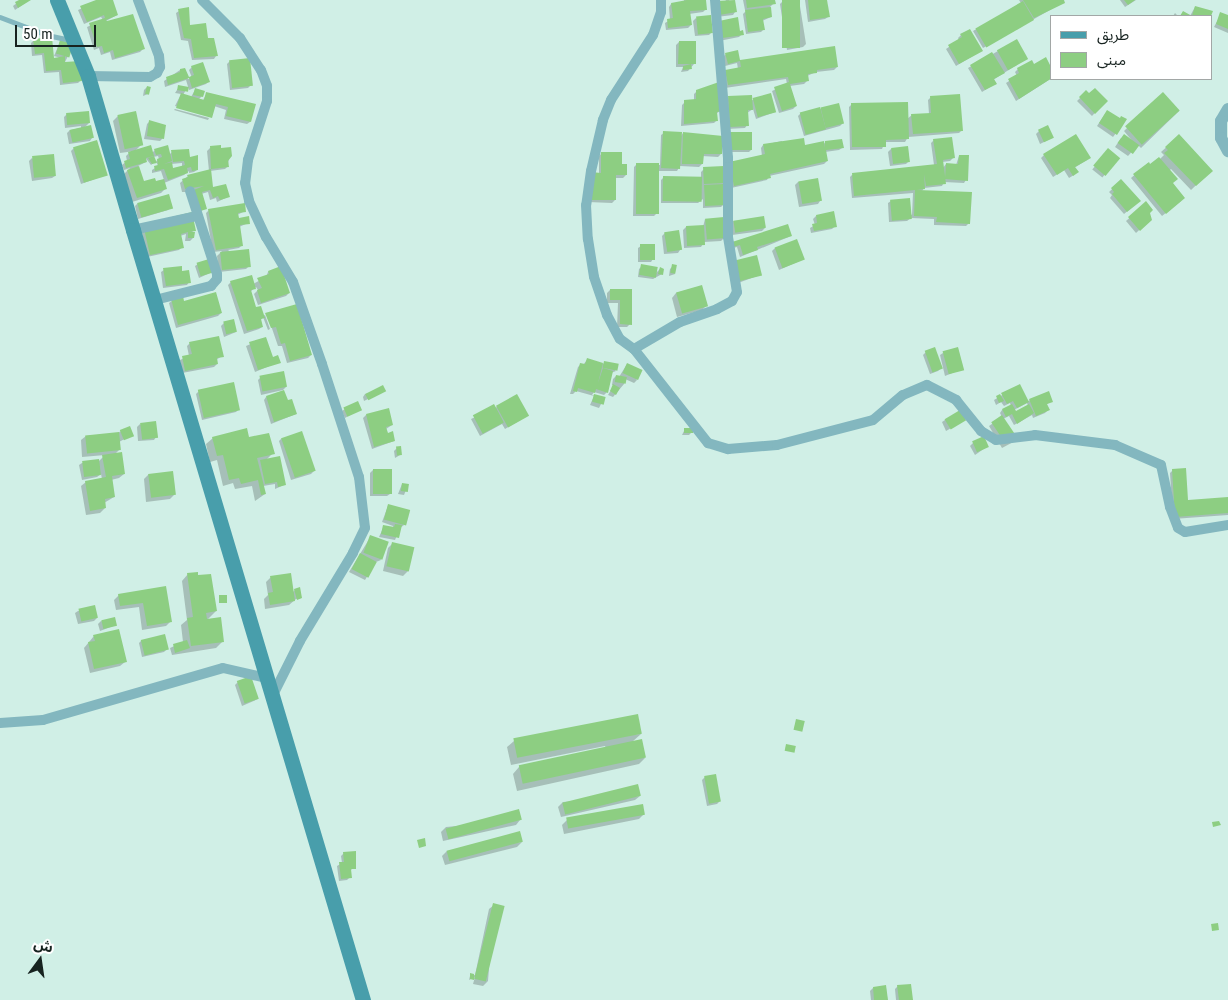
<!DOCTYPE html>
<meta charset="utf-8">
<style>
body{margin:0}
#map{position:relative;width:1228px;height:1000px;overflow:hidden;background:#d0efe6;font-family:"Roboto Condensed","Noto Sans Arabic",sans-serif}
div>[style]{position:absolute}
.shadow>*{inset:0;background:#0003;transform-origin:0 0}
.building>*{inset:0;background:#8dce82;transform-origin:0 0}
.service>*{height:5px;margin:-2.5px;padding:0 2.5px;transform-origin:2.5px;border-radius:2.5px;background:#83b7bf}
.minor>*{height:10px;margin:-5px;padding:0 5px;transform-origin:5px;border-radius:5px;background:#83b7bf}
.tertiary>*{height:12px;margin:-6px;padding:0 6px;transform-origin:6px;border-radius:6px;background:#83b7bf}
.secondary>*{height:15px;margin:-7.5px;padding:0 7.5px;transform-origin:7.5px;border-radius:7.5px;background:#489eab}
span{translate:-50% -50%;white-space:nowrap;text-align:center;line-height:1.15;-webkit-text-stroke:5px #fff;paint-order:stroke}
.legend{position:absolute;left:1050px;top:15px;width:162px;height:65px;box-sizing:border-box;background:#fff;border:1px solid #a2a7a6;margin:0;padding:6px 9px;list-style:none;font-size:15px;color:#172320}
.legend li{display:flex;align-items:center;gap:10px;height:25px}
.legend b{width:25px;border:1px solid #a2a7a6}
.north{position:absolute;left:15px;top:935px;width:50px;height:50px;-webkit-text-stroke:4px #fff;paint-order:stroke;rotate:14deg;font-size:14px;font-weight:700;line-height:20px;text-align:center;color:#172320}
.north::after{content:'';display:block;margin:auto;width:18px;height:22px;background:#172320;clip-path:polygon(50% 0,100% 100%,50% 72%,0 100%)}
.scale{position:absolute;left:15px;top:25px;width:81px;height:22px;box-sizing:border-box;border:2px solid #172320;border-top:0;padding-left:6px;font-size:15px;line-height:18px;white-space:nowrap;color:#172320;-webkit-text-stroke:4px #fff;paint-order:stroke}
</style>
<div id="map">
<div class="shadow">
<i style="clip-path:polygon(21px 0,28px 1px,15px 10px,13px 6px)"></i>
<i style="clip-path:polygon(100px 0,111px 0,117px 15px,104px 22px,143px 49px,140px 52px,112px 60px,110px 52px,101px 55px,99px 48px,94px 50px,87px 27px,103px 20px,101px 17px,84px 24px,78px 10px)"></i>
<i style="clip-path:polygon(684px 0,705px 0,706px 9px,703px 12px,689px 14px,691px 25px,688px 28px,666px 30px,665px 23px,670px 20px,669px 7px,671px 4px,684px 2px)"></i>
<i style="clip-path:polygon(726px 0,729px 0,735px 12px,733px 15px,716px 17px)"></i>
<i style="clip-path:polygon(743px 0,774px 0,774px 3px,770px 7px,771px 17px,762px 21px,764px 29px,761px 32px,746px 34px,743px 14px,747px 10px,745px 10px)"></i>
<i style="clip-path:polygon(799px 0,806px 44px,803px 47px,787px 50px,780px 4px,783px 1px)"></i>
<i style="clip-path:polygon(805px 0,826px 0,828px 17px,825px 19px,808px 22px)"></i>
<i style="clip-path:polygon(1019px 0,1062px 0,1064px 2px,983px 48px,973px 31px,1021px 3px)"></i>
<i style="clip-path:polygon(1120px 0,1136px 0,1125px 7px)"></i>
<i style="clip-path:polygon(1195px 7px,1211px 12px,1210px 16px,1190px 16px)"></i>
<i style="clip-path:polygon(179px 11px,189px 26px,207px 39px,216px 56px,214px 59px,192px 60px,188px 41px,181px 40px,176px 13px)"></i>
<i style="clip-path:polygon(1175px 13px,1178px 16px,1172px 16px,1173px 16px)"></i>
<i style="clip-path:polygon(1221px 14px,1228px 16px,1228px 33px,1214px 27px)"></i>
<i style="clip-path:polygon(696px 18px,712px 32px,709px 35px,695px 36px,693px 21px)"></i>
<i style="clip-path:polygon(719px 22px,739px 32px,742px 34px,739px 37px,719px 41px)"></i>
<i style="clip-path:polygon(961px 35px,981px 51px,956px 66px,946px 49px,959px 40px,958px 38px)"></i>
<i style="clip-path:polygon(34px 40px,53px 59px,61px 58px,54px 56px,60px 42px,68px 56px,64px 64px,81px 80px,78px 83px,60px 85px,59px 72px,44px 73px,42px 55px,32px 56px,31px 43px)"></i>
<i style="clip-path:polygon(679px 42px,694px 64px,688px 71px,681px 72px,683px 67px,676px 67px,676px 45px)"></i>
<i style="clip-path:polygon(834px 48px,837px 67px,834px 70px,816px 72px,807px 76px,807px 81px,804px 84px,790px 86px,796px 106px,793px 109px,779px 113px,772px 91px,787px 84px,786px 79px,725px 88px,723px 74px,738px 69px,737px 63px,725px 66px,723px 57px,726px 54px,737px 52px,739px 61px)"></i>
<i style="clip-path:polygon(998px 51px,1026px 59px,993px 80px,995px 84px,982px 92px,968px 68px)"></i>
<i style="clip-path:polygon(230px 61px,251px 85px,248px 88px,230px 90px,227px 64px)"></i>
<i style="clip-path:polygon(1033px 65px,1052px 78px,1016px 101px,1006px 83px,1017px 76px,1015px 72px,1018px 69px)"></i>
<i style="clip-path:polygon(192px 67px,208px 82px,206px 84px,189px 90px,186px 80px,165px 87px,164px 81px,180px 70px,185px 69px,188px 79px,192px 78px,189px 70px)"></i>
<i style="clip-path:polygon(147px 87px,148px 94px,143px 96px,144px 90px)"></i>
<i style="clip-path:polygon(179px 87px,187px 88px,183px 95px,191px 97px,195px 90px,202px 96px,199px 99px,203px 100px,207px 93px,254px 105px,250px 122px,247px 124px,224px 119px,226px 110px,214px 106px,210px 116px,175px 106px,181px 94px,175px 93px)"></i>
<i style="clip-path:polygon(697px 91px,721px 110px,716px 114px,717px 120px,714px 123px,681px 126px,682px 105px,685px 102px,694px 100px,694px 94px)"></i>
<i style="clip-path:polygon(1086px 92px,1089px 95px,1106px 101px,1092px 116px,1077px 101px)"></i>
<i style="clip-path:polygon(1162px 94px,1179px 111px,1141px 148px,1138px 145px,1128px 156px,1115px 147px,1121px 138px,1134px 143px,1124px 131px)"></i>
<i style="clip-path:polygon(931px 97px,962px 130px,959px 133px,908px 137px,905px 142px,885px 142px,882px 149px,850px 150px,849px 107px,852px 104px,907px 119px,912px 115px,929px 114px,928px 100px)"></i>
<i style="clip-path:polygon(729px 98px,751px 101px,754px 99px,775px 112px,756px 119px,753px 109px,747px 113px,747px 125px,745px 128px,727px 129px,726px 100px)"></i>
<i style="clip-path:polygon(838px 105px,843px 123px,840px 126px,804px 136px,798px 116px,801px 113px)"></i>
<i style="clip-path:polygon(175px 109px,209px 118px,208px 120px,174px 110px)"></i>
<i style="clip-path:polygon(67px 114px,89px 123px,84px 128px,92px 138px,90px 141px,69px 144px,67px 133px,70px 130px,81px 128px,81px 126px,65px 128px,64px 117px)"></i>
<i style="clip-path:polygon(1105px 114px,1126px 120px,1113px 137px,1097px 126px)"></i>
<i style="clip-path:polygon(118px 116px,142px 144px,135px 151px,120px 153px,113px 121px)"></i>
<i style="clip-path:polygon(150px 121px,163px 138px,160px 141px,144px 139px,147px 124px)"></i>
<i style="clip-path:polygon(1039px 131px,1052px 138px,1040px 144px,1036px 134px)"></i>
<i style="clip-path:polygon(664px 133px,681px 136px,683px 133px,721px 154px,718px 157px,702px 156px,702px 164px,699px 167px,680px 166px,677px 171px,658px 171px,657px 213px,654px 216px,633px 216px,634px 167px,637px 164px,660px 165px,661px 135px)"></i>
<i style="clip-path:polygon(729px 134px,752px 149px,749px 152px,726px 152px)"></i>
<i style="clip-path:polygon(1179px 136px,1211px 171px,1191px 190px,1171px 169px,1169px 171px,1171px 183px,1181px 201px,1162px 216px,1131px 178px,1148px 163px,1150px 166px,1160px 159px,1164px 155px,1161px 152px)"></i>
<i style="clip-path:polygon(934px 140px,953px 158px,950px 161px,942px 162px,943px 168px,946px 164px,956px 165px,959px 156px,966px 180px,964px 183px,944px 182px,942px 186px,924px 188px,922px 191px,969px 223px,966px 226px,934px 225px,934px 219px,911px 218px,907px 221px,889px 222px,888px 203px,891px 201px,912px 215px,913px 193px,852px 198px,850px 177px,852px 175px,934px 165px,931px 143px)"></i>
<i style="clip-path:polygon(782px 141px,783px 144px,804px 146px,841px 141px,842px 148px,839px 150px,825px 152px,827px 161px,824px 164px,769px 176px,767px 180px,731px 188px,727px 166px,762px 156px,761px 148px,763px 145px)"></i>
<i style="clip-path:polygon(906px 147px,909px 161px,906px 164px,890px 166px,888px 152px,891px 149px)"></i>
<i style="clip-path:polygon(74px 148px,106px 175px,81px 184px,71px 151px)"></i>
<i style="clip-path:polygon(210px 148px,230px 148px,228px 166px,225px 169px,210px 171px,212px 189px,228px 197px,217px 202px,216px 198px,210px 200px,208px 192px,201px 194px,205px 209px,194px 214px,188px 192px,182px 192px,180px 183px,188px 176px,209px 171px,207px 151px)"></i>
<i style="clip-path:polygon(evenodd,155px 150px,169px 155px,172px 152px,189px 158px,197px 157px,197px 170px,194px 172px,189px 173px,189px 171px,184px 175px,164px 183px,166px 188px,161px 193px,132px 202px,123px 175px,130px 168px,124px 170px,122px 165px,127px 161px,126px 156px,129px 153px,152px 153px,155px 150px,144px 156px,151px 165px,156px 161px,158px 166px,152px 170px,152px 173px,161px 171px,164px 180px,143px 183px,138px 166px,146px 162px,144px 156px,155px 150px,158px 156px,159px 159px,155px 162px,153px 157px,158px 156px,155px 150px,182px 163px,182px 167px,172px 169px,171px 164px,182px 163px)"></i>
<i style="left:1108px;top:150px;width:13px;height:25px;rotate:39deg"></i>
<i style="clip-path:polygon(602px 153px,620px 165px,626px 175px,623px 178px,615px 178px,615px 200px,612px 203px,588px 202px,599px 174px,599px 156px)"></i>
<i style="clip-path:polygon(1044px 155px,1087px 160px,1074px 168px,1074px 175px,1069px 178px,1064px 170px,1053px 177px,1041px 158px)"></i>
<i style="clip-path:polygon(32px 158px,55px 176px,52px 178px,32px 181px,29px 161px)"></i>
<i style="clip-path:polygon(723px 168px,724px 204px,721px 207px,703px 208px,703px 199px,698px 203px,661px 203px,661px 180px,664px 177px,701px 178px,701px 172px,704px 169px)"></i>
<i style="clip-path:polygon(817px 179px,820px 201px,818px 204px,799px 207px,795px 185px,798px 182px)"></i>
<i style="clip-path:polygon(1121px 181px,1136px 204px,1124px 214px,1110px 198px,1112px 195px,1109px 192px)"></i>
<i style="clip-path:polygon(138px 203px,171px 207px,168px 210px,138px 219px,135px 206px)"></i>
<i style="clip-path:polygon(1146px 203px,1150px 220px,1136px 233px,1126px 221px)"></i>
<i style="clip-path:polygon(209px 210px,245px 211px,237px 215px,238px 219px,248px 223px,239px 227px,242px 245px,239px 248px,228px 250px,249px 266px,246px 269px,219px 272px,217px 256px,222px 251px,213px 252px,206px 213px)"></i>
<i style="clip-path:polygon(816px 216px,835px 226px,832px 229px,811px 233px,810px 228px,815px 225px,813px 219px)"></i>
<i style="clip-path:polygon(705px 219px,724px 238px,721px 241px,704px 242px,701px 247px,684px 248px,683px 230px,686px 227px,703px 227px)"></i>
<i style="clip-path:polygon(733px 221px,765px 228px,762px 231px,732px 235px,730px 224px)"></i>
<i style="clip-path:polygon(141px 228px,194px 230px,191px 233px,193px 238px,190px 241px,185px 241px,186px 234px,180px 236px,182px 247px,179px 250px,147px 257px)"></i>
<i style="clip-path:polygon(665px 233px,680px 250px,678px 253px,664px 254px,662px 236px)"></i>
<i style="clip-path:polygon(791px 236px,740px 257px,737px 247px,730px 249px,730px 246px)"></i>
<i style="clip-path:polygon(641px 246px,653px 259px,651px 262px,638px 262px,638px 248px)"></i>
<i style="clip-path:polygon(775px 248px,804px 259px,779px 270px,772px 251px)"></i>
<i style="clip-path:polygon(736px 262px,760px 275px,738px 283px)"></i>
<i style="clip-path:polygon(198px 264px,212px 272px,199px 278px,195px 266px)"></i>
<i style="clip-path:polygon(642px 266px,656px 273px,660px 269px,662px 274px,653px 279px,638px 277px,639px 269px)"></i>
<i style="clip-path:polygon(673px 266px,675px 274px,669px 276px,670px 269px)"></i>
<i style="clip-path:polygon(281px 268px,289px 293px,286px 296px,258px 305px,254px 294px,258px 290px,256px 287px,250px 292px,255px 309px,263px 316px,265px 315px,270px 329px,268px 330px,263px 317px,260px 321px,262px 327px,259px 329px,244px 334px,228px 285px,231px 282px,253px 284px,266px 277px,268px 272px)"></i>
<i style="clip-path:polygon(164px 270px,181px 272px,189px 282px,187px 285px,163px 288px,161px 272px)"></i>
<i style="clip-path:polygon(701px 286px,706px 306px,702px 310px,677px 317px,672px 298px,676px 293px)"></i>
<i style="clip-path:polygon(610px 290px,631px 291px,630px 324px,627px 327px,617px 327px,618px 303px,607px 303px,607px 293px)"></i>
<i style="clip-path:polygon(172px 301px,221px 313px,218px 316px,176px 328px,169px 303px)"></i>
<i style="clip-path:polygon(267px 314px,311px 355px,308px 358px,287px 363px,282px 346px,278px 346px)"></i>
<i style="clip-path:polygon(224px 323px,236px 332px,224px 337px,221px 326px)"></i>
<i style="clip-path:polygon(265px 338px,272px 359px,279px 362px,255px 372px,246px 346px)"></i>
<i style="clip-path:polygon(190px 343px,222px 356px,216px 360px,217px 364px,214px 367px,182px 373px,180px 360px,189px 356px,187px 346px)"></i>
<i style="clip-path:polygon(926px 352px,941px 368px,938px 371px,930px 374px,923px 355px)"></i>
<i style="clip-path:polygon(943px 353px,962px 369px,945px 376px,940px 355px)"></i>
<i style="clip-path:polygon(587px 360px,603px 364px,605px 362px,616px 371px,611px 373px,607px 392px,604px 395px,594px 392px,592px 395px,604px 398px,599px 408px,590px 405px,594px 396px,576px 391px,573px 394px,570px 394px,578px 367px,581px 364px,583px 365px)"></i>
<i style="clip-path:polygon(627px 364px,637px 380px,634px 383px,625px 379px,624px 384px,613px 397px,608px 395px,614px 385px,612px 385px,613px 379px,616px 376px,619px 377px)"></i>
<i style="clip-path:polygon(261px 377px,286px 387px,283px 390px,261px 395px,258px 380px)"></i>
<i style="clip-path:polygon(evenodd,1019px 385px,1028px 401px,1048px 393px,1051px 401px,1046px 405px,1048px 410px,1045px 413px,1033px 418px,1032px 415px,1014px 425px,1009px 416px,1003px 419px,1017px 440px,1002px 448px,989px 426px,1002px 417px,1000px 413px,1002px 410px,1011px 406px,1010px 403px,1004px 406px,1001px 402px,996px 405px,994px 400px,1019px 385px,1027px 403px,1028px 406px,1015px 413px,1014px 410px,1027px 403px)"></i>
<i style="clip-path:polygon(199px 391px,239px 409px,236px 412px,202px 420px,196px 394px)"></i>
<i style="clip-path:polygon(384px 391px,364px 401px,363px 397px,365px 394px)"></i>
<i style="clip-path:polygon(266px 397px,287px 402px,296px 414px,271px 424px,264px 400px)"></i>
<i style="clip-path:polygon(497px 407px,527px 416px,505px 429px,502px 424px,480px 436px,471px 419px)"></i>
<i style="clip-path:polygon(345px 409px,360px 409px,345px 418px,342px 411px)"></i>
<i style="clip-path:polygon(388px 410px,392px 425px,386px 429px,387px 434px,394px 441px,372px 449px,363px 418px,366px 415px)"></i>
<i style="clip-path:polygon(945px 420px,965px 420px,946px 431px,942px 422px)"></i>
<i style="clip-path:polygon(140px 424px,156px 437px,154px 440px,138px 441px,137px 427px)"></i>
<i style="clip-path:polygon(685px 429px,692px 432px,689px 435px,682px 435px)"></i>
<i style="clip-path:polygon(121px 431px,132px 435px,119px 442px,120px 449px,114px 455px,124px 474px,119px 478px,111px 480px,114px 497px,104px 503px,105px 508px,100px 513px,86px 515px,81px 486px,86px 482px,102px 479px,101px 474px,97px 477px,82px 480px,79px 465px,82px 463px,98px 462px,105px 455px,82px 457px,81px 440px,86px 436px,118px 433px)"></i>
<i style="clip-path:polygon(213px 438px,248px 439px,273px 453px,266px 460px,284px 485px,275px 489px,275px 484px,263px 486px,265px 494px,255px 501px,252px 486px,235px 489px,233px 483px,223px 486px,217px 460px,210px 462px,206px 444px)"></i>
<i style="clip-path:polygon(282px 438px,314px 471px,311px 474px,291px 480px,279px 441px)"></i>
<i style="clip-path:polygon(973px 443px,988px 446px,975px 455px,970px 446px)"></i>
<i style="clip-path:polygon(397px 448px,400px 455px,395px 458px,394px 451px)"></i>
<i style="clip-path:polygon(373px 470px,390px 494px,387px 496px,370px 496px,370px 473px)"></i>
<i style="clip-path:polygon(1173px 470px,1187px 501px,1228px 499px,1228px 515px,1173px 519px,1170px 473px)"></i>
<i style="clip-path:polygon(149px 474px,174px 495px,170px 499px,146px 502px,144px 479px)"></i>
<i style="clip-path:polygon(402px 484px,408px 485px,404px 495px,398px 494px)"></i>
<i style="clip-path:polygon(388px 506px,404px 525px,400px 528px,395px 540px,379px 537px,384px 526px,393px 528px,393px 526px,382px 522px)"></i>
<i style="clip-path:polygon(371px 536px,381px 560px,376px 562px,365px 580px,349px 572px)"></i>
<i style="clip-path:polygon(392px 544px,408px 571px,403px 576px,383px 571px,388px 548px)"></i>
<i style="clip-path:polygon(188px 574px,216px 611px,207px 620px,223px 641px,216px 648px,172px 655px,170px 648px,183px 642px,181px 625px,187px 620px,182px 581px)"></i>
<i style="clip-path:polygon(271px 577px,293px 592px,295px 590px,301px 598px,296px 599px,289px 605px,265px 609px,264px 599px,268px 595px,266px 582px)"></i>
<i style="clip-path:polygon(165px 587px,171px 621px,166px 626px,142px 630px,139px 607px,116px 610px,114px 600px,119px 595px)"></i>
<i style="clip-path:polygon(94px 607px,97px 618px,94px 621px,78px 624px,75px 613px,78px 611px)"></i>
<i style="clip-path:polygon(101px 621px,116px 625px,100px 631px,98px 624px)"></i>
<i style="clip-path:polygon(94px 636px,125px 662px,120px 666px,90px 673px,84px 648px)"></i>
<i style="clip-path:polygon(142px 640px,167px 649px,164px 652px,142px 657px,139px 643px)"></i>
<i style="clip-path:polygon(238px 682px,258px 699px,242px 706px,235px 685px)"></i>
<i style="clip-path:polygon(641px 734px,632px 742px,645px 758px,639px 764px,517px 791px,513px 774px,519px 767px,606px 748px,605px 746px,511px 765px,507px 747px,514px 741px)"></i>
<i style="clip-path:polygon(705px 777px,720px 801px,717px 804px,707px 806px,702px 780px)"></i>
<i style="clip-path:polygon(640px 796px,635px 800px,561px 817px,558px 807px,563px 802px)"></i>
<i style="clip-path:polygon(644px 814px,639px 819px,564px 834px,562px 825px,567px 820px)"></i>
<i style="clip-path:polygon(520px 820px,516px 825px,443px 841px,441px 832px,446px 827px)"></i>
<i style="clip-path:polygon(522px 842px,517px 847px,445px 865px,442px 856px,447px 851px)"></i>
<i style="clip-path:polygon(344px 853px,354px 868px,349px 871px,350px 877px,347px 880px,339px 881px,337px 866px,342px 863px,341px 856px)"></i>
<i style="clip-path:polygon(494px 905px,488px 981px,483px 986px,473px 984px,475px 977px,469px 980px,470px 976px,475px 975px,489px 909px)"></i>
<i style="clip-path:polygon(898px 986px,910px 1000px,896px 1000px,895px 989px)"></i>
<i style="clip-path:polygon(873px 988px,886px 1000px,871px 1000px,870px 991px)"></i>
</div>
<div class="building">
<i style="clip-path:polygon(19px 0,31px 0,18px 8px,15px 2px)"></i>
<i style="clip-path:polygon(96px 0,113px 0,118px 15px,106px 20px,107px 21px,133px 14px,145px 49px,115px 58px,113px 50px,104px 53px,102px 46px,97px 47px,89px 23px,105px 18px,104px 15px,87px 22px,80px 6px)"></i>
<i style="clip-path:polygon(687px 0,706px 0,707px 10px,690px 11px,692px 25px,668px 28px,667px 19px,673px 18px,671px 3px)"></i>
<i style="clip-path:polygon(735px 0,737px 12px,719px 15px,717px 1px)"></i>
<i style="clip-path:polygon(746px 0,775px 0,776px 4px,747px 8px)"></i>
<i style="left:782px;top:0;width:18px;height:48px"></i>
<i style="clip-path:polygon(808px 0,827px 0,830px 17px,810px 20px)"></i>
<i style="clip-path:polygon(1023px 0,1064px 0,1065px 3px,1034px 18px)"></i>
<i style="clip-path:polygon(1124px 0,1135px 0,1128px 5px)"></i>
<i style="left:1023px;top:1px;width:22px;height:55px;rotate:60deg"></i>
<i style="clip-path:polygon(1195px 6px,1213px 11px,1211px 16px,1180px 16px,1183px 11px,1192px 16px)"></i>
<i style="clip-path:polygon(189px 7px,190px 25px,206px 23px,208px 38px,214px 38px,218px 56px,194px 58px,191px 39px,184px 38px,178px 9px)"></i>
<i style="clip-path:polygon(771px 7px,772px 17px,763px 19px,765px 30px,748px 32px,745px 10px)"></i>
<i style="clip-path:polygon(1220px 12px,1228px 15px,1228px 29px,1216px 24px)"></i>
<i style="left:711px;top:15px;width:18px;height:15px;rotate:84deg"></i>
<i style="clip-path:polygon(738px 17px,740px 31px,743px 30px,744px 35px,722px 38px,719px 21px)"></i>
<i style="clip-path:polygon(970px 29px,983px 51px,959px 64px,948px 45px,962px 37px,960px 34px)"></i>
<i style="clip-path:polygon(52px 37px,54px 58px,65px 56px,65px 62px,80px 61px,82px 81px,63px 83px,61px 70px,46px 71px,44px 53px,35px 54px,33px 39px)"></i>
<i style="left:1017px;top:39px;width:23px;height:23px;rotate:61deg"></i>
<i style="left:60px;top:40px;width:14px;height:14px;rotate:17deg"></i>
<i style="clip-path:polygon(679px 41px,696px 41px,696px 64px,691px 64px,692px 69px,683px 70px,683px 66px,691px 64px,678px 64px)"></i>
<i style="clip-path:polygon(835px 46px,838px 67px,817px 70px,817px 73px,808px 74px,809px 81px,790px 84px,797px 106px,782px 111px,774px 87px,789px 82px,788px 77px,728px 85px,725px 70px,741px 67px,740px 61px,728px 64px,725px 53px,738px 50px,740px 60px)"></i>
<i style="clip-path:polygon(992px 52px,1005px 73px,994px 79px,997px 84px,985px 90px,970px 65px)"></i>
<i style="clip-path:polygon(1046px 57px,1052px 69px,1052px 78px,1019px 99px,1008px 79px,1019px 73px,1017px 68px,1032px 60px,1034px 64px)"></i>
<i style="left:250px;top:58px;width:28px;height:21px;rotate:84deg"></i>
<i style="clip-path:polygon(203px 62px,210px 82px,192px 88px,189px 78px,168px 85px,166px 77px,180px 72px,180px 69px,185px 68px,189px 77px,194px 75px,191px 66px)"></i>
<i style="clip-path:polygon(719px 82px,723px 111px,717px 112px,718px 121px,684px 124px,684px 100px,696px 99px,696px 90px)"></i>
<i style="left:178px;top:85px;width:11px;height:5px;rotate:10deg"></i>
<i style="left:147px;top:86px;width:4px;height:8px;rotate:14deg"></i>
<i style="clip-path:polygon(195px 88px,205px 91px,203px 97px,193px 95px)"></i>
<i style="clip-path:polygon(1095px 88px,1108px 101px,1095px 114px,1079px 97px,1086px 90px,1089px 93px)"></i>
<i style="clip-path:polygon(206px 92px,256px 104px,251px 122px,226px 116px,228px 107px,216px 104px,212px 118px,176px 108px,181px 93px,204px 100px)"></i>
<i style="left:1163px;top:92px;width:25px;height:51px;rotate:48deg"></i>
<i style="left:771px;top:93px;width:20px;height:19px;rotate:75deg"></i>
<i style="clip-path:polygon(960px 94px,963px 131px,913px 134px,911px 114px,931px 113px,930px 96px)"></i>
<i style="clip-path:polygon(752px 95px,753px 110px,748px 110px,749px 126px,730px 127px,728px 96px)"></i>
<i style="clip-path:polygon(908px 102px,909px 139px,886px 140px,886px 147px,852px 147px,851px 103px)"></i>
<i style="left:839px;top:103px;width:21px;height:19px;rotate:76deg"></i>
<i style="left:820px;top:107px;width:23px;height:21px;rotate:75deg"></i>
<i style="clip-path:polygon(1107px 110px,1120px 118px,1121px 116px,1127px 119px,1117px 135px,1099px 123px)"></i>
<i style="left:89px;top:111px;width:12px;height:23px;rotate:85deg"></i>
<i style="left:136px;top:111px;width:35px;height:19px;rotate:78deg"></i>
<i style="clip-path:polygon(149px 120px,166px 125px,164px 139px,147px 136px)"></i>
<i style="left:91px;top:125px;width:13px;height:22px;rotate:77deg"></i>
<i style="left:1048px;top:125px;width:14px;height:11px;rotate:65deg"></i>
<i style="left:663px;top:131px;width:19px;height:37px;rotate:3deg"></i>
<i style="clip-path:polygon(683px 132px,723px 136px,722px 154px,704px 154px,703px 164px,682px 164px)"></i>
<i style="left:728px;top:132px;width:24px;height:18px"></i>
<i style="clip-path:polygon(1076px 134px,1091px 158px,1075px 167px,1079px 172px,1073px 176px,1068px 168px,1057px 175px,1043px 154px)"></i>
<i style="left:1124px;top:134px;width:19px;height:11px;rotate:36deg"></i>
<i style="clip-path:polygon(1179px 134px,1213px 171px,1196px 186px,1164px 153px,1168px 150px,1165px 147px)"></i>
<i style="clip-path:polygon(952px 137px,955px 158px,943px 160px,946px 184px,926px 186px,924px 174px,925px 189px,917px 190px,972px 192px,970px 224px,936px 222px,937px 217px,914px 216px,915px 190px,854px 196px,852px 173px,937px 164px,933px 139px)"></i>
<i style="clip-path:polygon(804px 138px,805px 145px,824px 141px,825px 148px,825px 141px,842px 139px,844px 148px,826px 150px,828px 161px,770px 174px,771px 178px,734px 186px,729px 162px,765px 154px,763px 144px)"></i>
<i style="left:97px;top:140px;width:37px;height:25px;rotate:73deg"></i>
<i style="clip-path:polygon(151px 145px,154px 156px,146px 158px,147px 162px,126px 168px,124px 161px,130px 159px,128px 152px)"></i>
<i style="clip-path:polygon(168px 145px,172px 161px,164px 164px,172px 162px,173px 168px,185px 165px,184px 161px,173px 162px,171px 150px,189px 149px,190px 157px,198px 155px,198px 170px,192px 171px,191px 167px,187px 168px,188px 173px,168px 180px,164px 169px,155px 171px,154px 166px,158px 165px,157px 159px,162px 157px,161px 154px,156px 155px,154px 149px)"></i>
<i style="clip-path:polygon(221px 145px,221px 148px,231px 147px,232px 156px,228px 161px,229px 167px,211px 169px,210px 146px)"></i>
<i style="left:908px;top:146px;width:16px;height:17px;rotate:83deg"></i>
<i style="left:1108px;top:148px;width:16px;height:23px;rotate:40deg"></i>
<i style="clip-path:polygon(601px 152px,622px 152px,622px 164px,627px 164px,627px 175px,616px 175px,616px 200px,590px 200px,591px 172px,601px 173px)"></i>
<i style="left:54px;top:154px;width:22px;height:22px;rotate:85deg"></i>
<i style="clip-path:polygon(959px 155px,969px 155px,968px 181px,945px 179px,946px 163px,958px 164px)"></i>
<i style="clip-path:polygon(154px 156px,157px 163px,152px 164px,148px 158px)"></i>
<i style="clip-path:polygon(1159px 157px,1178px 179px,1173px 183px,1185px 198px,1166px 214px,1133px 174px,1149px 162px,1150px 164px)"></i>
<i style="left:636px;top:163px;width:23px;height:51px"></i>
<i style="clip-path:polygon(139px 166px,144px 181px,155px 178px,156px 181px,164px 179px,167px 189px,137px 198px,127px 170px)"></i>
<i style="left:724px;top:166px;width:17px;height:21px;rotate:87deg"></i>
<i style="clip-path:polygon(211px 169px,213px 187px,226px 184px,230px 197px,220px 200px,218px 196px,213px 198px,210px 190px,202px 192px,207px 209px,197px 212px,191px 191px,204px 186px,185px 189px,182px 179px,188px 177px,187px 175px)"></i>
<i style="left:663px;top:176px;width:39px;height:25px;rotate:1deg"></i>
<i style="left:818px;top:178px;width:23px;height:20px;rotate:80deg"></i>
<i style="clip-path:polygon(1121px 179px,1141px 201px,1127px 212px,1112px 194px,1114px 192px,1111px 188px)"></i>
<i style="left:724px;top:184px;width:21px;height:20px;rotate:87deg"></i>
<i style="left:169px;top:194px;width:15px;height:33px;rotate:74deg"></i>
<i style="left:910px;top:198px;width:21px;height:20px;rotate:85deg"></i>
<i style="clip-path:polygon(1146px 201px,1153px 210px,1150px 213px,1152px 220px,1140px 231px,1128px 217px)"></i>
<i style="clip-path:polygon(245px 203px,246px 212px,238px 213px,239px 218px,249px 216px,250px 224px,240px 225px,243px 246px,216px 250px,208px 209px)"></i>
<i style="clip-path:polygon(834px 211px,837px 227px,814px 231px,812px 224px,817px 223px,816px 215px)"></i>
<i style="clip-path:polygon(192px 212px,196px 231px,189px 232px,195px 232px,194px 238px,188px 238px,188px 232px,181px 234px,184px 248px,150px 255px,143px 224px)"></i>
<i style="left:764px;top:216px;width:12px;height:31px;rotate:81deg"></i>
<i style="left:724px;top:217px;width:21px;height:19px;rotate:85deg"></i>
<i style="clip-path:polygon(788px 224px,792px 236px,757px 247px,758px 250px,743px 255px,740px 245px,733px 247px,732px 242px)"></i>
<i style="left:704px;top:225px;width:20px;height:18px;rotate:87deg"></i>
<i style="left:679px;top:230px;width:20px;height:15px;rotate:81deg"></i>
<i style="left:797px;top:239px;width:22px;height:24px;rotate:69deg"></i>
<i style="left:640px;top:244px;width:15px;height:16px"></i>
<i style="left:249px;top:249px;width:18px;height:29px;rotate:84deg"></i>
<i style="left:757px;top:255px;width:21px;height:23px;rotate:76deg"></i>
<i style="left:209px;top:259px;width:14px;height:13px;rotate:73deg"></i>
<i style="left:641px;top:264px;width:17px;height:11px;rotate:10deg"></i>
<i style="left:672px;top:264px;width:5px;height:9px;rotate:11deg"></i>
<i style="clip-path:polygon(182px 266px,182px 271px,189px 270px,191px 283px,166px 286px,163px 268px)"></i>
<i style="clip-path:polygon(281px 266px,290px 293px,261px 303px,257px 290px,262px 288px,257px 278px,269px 274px,268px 271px)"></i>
<i style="clip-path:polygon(660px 267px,664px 269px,663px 275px,658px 274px)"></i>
<i style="clip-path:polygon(252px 275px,256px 289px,251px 290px,256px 307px,261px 306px,265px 318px,261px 319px,263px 327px,247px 331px,230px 281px)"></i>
<i style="left:702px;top:285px;width:22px;height:27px;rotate:74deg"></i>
<i style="clip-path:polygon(610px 289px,632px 289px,632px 325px,620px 324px,620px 300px,610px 300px)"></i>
<i style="clip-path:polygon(216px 292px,222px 313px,178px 325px,171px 299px,183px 296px,184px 301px)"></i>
<i style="clip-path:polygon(297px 304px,312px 355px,290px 361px,285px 343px,281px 344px,276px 327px,271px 328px,265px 313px)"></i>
<i style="left:234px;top:319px;width:13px;height:11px;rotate:77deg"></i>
<i style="clip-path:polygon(219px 336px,224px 357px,217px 358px,218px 364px,185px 371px,182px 356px,192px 354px,189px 342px)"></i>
<i style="clip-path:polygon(266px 337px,273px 357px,278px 355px,281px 363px,258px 370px,249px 342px)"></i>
<i style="left:935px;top:347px;width:23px;height:11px;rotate:70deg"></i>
<i style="left:958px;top:347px;width:24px;height:16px;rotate:75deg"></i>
<i style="clip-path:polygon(587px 358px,603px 363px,598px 383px,603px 368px,613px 371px,608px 393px,596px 389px,595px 393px,578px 388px,577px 392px,573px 391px,580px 363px,585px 364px)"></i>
<i style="left:604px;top:361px;width:15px;height:7px;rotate:11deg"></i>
<i style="left:627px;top:363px;width:17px;height:11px;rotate:24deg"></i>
<i style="left:284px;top:371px;width:16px;height:25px;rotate:79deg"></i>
<i style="left:616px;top:375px;width:11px;height:7px;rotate:10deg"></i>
<i style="left:234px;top:382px;width:29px;height:37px;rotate:78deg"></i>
<i style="clip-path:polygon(613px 384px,620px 388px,616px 395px,610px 391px)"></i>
<i style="clip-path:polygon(1020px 384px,1029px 402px,1017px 408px,1013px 401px,1007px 404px,1001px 393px)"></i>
<i style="left:383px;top:385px;width:7px;height:20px;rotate:63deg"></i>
<i style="clip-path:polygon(284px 390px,288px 400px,292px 399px,297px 414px,274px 422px,266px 396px)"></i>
<i style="clip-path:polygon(1049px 391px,1053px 402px,1047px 404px,1050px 410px,1036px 416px,1029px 399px)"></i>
<i style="left:517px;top:394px;width:25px;height:24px;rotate:61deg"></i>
<i style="left:594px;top:394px;width:12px;height:8px;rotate:14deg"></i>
<i style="clip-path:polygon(1000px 394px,1004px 401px,999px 403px,996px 396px)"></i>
<i style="left:358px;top:401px;width:10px;height:16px;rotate:66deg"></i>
<i style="left:494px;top:404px;width:21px;height:24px;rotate:62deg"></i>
<i style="clip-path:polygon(1012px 404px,1016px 411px,1029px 404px,1034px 413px,1017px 424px,1012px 414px,1006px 417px,1002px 409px)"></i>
<i style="clip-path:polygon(389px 408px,393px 425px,386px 427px,388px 433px,393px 431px,395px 441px,374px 447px,366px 414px)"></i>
<i style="left:960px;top:410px;width:12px;height:18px;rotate:59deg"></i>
<i style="left:1002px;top:415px;width:22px;height:13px;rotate:56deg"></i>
<i style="left:156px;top:421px;width:17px;height:16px;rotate:83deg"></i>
<i style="left:130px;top:426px;width:11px;height:11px;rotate:68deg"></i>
<i style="clip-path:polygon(247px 428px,249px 437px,269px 433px,275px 454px,257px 458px,266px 494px,261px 495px,258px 480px,241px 484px,239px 478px,229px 480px,223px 455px,217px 456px,212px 437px)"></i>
<i style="left:684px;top:428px;width:9px;height:5px"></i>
<i style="left:302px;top:431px;width:42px;height:22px;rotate:71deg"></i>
<i style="left:119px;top:432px;width:18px;height:34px;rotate:84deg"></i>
<i style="left:984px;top:436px;width:12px;height:13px;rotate:66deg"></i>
<i style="left:401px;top:446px;width:9px;height:5px;rotate:84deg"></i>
<i style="clip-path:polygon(122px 452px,125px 474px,112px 476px,115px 497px,105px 499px,106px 508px,90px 511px,85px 481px,106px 477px,102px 455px)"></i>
<i style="clip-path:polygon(280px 456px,286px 485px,278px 487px,277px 482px,265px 484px,260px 460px)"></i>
<i style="left:99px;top:459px;width:16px;height:17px;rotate:83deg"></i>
<i style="clip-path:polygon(1186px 468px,1188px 500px,1228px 497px,1228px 513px,1175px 517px,1172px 469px)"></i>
<i style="left:373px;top:469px;width:19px;height:25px"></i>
<i style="left:173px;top:471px;width:24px;height:25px;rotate:83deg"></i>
<i style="left:402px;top:483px;width:7px;height:8px;rotate:8deg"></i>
<i style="left:388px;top:504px;width:23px;height:16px;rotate:15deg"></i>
<i style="clip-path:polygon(395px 524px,402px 525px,399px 538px,381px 534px,383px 525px,394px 527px)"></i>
<i style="left:370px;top:535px;width:20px;height:19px;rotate:20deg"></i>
<i style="left:392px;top:542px;width:23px;height:25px;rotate:13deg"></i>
<i style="left:360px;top:553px;width:19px;height:18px;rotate:28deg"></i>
<i style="clip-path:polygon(198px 572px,198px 575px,211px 574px,217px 611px,206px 613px,207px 619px,221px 617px,224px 642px,191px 646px,187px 618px,193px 617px,187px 573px)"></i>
<i style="clip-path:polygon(291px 573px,295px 601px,270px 605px,268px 593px,273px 592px,270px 576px)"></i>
<i style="clip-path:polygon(166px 586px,172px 622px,147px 626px,143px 603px,120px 606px,118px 594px)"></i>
<i style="clip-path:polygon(300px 587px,302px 598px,297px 600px,294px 589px)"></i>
<i style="left:219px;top:595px;width:8px;height:8px"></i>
<i style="left:95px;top:605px;width:13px;height:17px;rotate:77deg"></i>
<i style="left:115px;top:617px;width:9px;height:14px;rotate:77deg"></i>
<i style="clip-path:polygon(119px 629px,127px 662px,94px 669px,88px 642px,95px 641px,93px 635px)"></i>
<i style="left:165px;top:634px;width:16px;height:25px;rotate:76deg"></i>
<i style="clip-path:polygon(187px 640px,190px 648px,175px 653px,173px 644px)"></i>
<i style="left:251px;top:676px;width:24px;height:15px;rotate:71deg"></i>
<i style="left:638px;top:714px;width:20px;height:127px;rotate:79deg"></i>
<i style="left:796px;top:719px;width:9px;height:11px;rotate:13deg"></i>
<i style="left:642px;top:739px;width:19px;height:126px;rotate:78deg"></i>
<i style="left:786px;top:744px;width:10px;height:7px;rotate:11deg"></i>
<i style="left:716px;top:774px;width:28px;height:12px;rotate:80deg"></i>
<i style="left:638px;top:784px;width:12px;height:78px;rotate:76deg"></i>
<i style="left:643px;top:804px;width:11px;height:78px;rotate:80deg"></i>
<i style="left:519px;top:809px;width:11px;height:76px;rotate:75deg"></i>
<i style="clip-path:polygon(1219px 821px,1221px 825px,1213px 827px,1212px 822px)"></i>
<i style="left:520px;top:831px;width:11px;height:76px;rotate:75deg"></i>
<i style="clip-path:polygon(425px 838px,426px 846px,419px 848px,417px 840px)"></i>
<i style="clip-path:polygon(356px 851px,356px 869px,351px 869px,352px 878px,341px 879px,339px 862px,344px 862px,343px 852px)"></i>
<i style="left:493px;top:903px;width:12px;height:78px;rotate:14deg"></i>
<i style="left:1218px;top:923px;width:7px;height:7px;rotate:82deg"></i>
<i style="clip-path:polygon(470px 973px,474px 974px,474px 980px,470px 979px)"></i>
<i style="clip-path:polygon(911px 984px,913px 1000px,899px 1000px,897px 985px)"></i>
<i style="clip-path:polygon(886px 985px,888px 1000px,874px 1000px,873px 987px)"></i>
</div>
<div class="service">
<i style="left:0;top:17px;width:50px;rotate:21deg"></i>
<i style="left:47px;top:35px;width:25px;rotate:12deg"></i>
</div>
<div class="minor">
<i style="left:202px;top:0;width:54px;rotate:45deg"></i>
<i style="left:240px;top:38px;width:38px;rotate:57deg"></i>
<i style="left:261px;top:70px;width:17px;rotate:69deg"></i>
<i style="left:267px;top:86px;width:15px;rotate:90deg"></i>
<i style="left:267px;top:101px;width:62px;rotate:107.9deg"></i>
<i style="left:248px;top:160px;width:23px;rotate:97deg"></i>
<i style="left:245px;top:183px;width:18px;rotate:77deg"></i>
<i style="left:249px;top:201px;width:40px;rotate:65deg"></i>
<i style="left:266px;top:237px;width:52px;rotate:59deg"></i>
<i style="left:293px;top:282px;width:87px;rotate:70.5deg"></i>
<i style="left:322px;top:364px;width:119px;rotate:71.9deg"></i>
<i style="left:359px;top:477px;width:51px;rotate:83.3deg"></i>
<i style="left:365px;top:528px;width:28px;rotate:116deg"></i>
<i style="left:353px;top:553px;width:103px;rotate:121.1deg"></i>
<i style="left:300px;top:641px;width:63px;rotate:116.6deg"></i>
<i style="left:661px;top:0;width:12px;rotate:90deg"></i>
<i style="left:661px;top:12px;width:24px;rotate:109deg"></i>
<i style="left:653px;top:35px;width:77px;rotate:122.9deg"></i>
<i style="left:611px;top:100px;width:22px;rotate:112deg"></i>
<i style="left:603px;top:120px;width:52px;rotate:103.2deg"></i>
<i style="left:591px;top:171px;width:34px;rotate:98deg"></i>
<i style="left:586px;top:205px;width:34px;rotate:87deg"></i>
<i style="left:588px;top:239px;width:38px;rotate:81deg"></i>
<i style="left:594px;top:277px;width:40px;rotate:71.1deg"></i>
<i style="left:607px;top:315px;width:27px;rotate:62deg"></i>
<i style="left:620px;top:339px;width:17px;rotate:36deg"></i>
<i style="left:634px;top:349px;width:120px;rotate:51.8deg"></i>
<i style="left:708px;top:443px;width:21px;rotate:17deg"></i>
<i style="left:728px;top:449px;width:49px;rotate:-4.7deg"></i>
<i style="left:777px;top:445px;width:99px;rotate:-14.6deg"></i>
<i style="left:873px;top:420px;width:39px;rotate:-40deg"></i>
<i style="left:903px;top:395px;width:26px;rotate:-23deg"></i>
<i style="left:927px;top:385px;width:33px;rotate:27deg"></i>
<i style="left:956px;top:400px;width:40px;rotate:51deg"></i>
<i style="left:981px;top:431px;width:17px;rotate:31deg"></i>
<i style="left:996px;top:440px;width:39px;rotate:-7deg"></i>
<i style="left:1035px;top:435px;width:81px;rotate:7.1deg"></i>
<i style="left:1115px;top:445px;width:50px;rotate:23.5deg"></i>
<i style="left:1161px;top:465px;width:43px;rotate:77.9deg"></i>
<i style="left:1170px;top:507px;width:22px;rotate:69deg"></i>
<i style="left:1178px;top:528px;width:8px;rotate:30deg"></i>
<i style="left:1185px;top:532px;width:44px;rotate:-9.2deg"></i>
<i style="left:88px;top:76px;width:62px;rotate:0.9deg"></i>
<i style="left:150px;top:77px;width:8px;rotate:-30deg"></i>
<i style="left:157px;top:73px;width:7px;rotate:-63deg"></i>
<i style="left:160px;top:67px;width:11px;rotate:-95deg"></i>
<i style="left:159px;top:56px;width:60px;rotate:-110.6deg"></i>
<i style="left:133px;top:230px;width:66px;rotate:-12.3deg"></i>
<i style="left:155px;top:300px;width:58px;rotate:-14deg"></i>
<i style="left:211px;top:286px;width:9px;rotate:-49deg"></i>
<i style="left:217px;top:279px;width:5px;rotate:-90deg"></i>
<i style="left:217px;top:274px;width:87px;rotate:-108deg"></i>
<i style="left:634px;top:349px;width:53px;rotate:-30.4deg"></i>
<i style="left:680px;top:322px;width:39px;rotate:-19deg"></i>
<i style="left:717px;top:309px;width:17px;rotate:-28deg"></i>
<i style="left:732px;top:301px;width:10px;rotate:-61deg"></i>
<i style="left:737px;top:292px;width:56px;rotate:-99.3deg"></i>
<i style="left:728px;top:237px;width:79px;rotate:-90deg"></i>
<i style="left:728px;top:158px;width:159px;rotate:-94.7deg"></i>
<i style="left:0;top:723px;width:43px;rotate:-4deg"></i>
<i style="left:43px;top:720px;width:187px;rotate:-16.1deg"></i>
<i style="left:223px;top:668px;width:44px;rotate:13.1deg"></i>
</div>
<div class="tertiary">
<i style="left:1228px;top:109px;width:14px;rotate:120deg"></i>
<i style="left:1221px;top:121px;width:17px;rotate:90deg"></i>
<i style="left:1221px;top:138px;width:15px;rotate:62deg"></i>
</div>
<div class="secondary">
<i style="left:57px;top:0;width:82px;rotate:67.8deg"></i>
<i style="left:88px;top:76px;width:160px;rotate:73.7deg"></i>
<i style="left:133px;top:230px;width:804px;rotate:73.37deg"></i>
</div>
<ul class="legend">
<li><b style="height:6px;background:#489eab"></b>طريق</li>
<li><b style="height:14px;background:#8dce82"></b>مبنى</li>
</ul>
<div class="north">ش</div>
<div class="scale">50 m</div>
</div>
